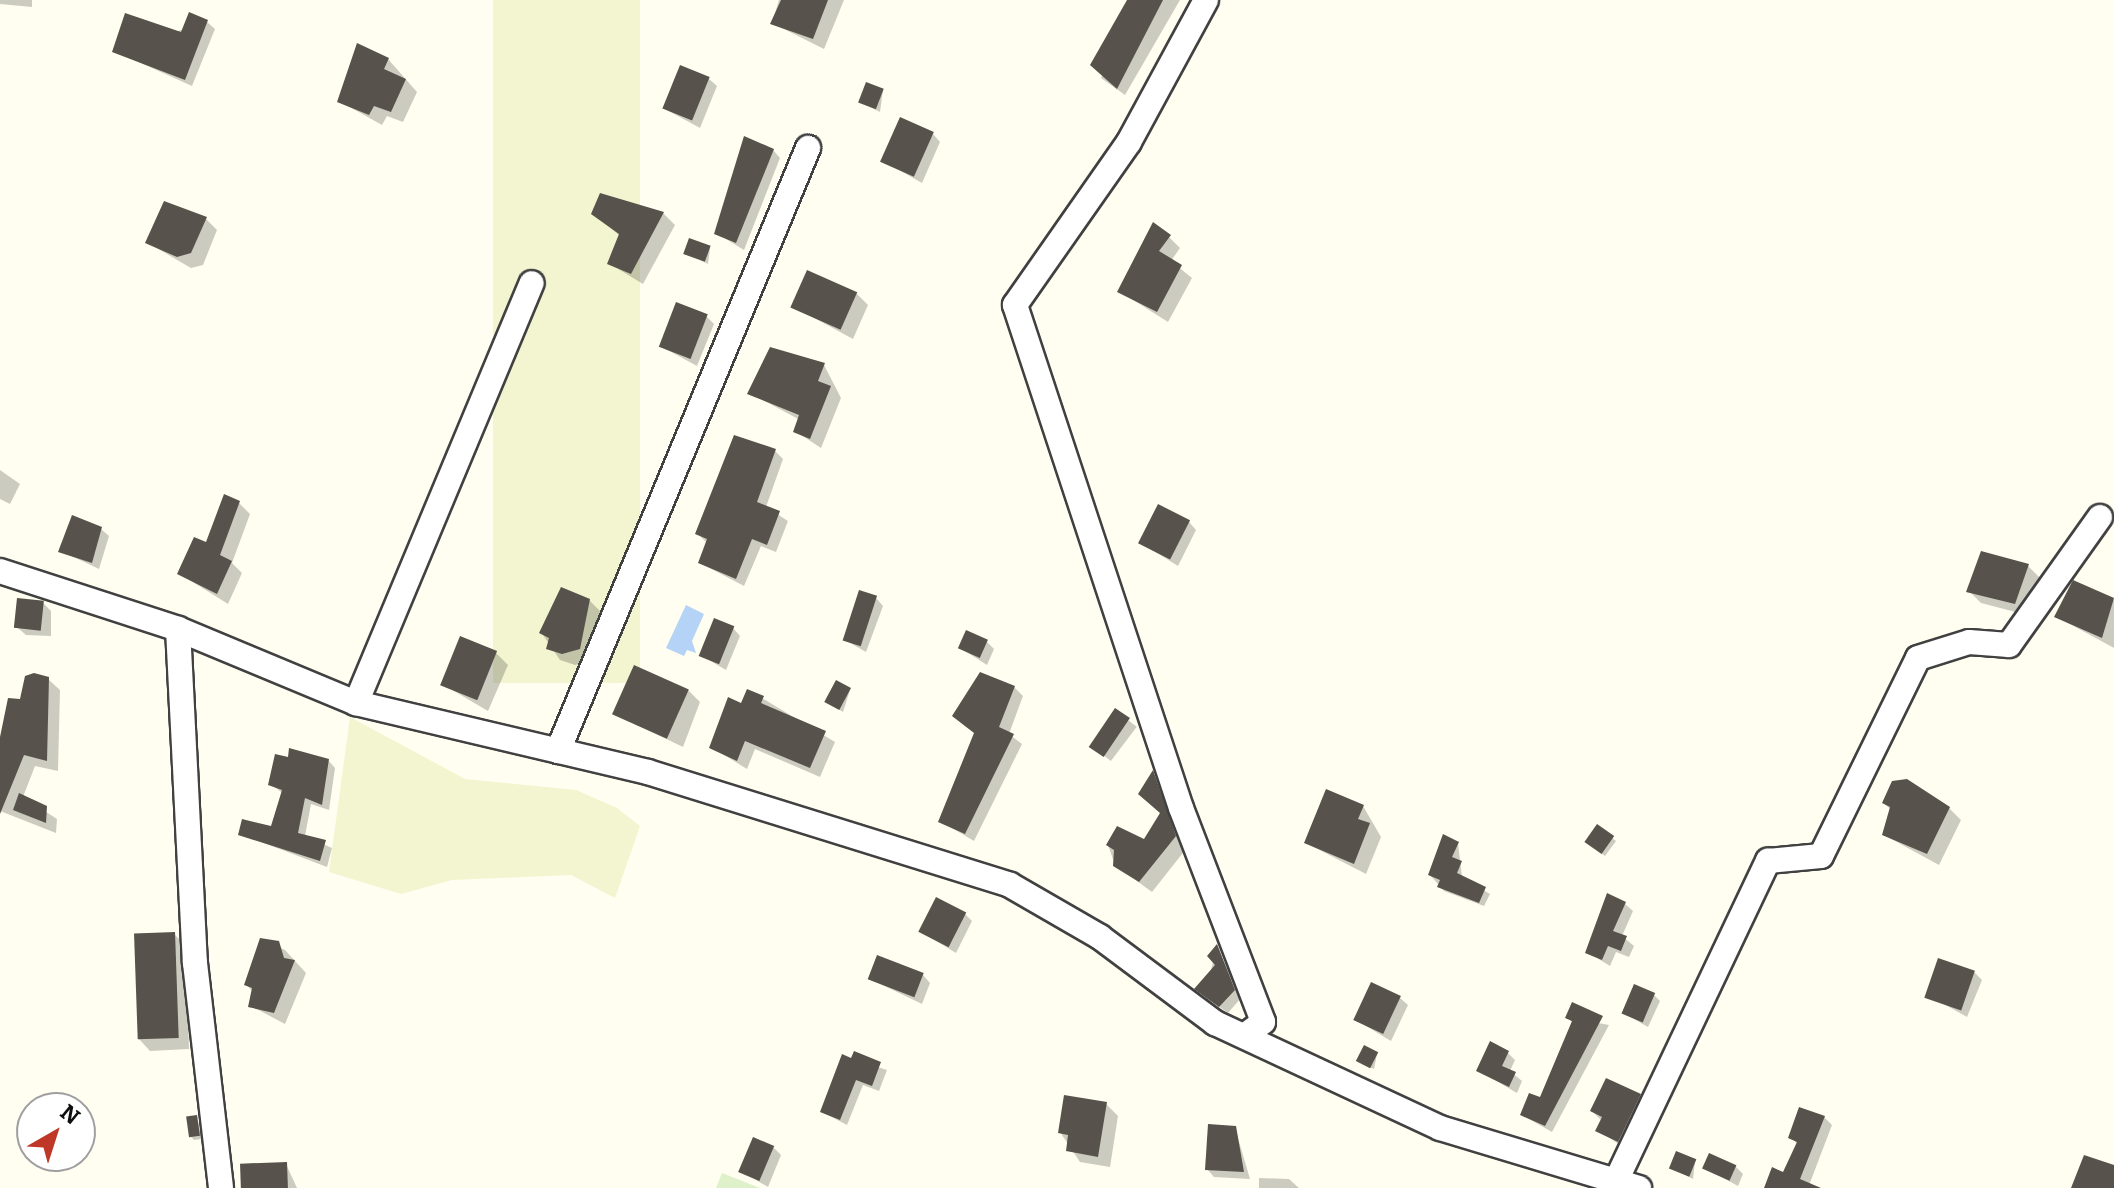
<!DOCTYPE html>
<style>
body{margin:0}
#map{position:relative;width:2114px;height:1188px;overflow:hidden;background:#fffef0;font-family:Bitter,serif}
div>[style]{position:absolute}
.farmland>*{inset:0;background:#f2f5d0;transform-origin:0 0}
.pitch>*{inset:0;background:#def1cb}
.water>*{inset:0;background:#b5d3f6}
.shadow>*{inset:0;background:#0003;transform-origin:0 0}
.building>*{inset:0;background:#57524b;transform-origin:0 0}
.roads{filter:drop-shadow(2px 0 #414141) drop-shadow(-2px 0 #414141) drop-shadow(0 2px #414141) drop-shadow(0 -2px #414141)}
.minor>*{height:24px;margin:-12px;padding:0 12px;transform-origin:12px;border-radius:12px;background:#fff}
span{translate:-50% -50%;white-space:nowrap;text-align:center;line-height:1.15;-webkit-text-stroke:8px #fff;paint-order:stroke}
.north{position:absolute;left:16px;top:1092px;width:80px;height:80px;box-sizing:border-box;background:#fff;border:2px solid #9f9f9f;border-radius:50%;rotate:39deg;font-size:22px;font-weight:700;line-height:32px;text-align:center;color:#0e0e0e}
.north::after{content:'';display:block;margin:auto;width:28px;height:36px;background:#bf3726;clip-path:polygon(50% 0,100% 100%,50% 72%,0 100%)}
</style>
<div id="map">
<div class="farmland">
<i style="left:493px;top:0;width:147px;height:683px"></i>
<i style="clip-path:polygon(350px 717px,465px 779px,576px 790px,617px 808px,640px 826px,615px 898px,571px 875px,452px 880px,401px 894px,329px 872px)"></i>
</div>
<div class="pitch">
<i style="clip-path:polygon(722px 1173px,760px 1188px,716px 1188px)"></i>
</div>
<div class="water">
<i style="clip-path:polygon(686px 605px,704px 614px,692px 641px,696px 653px,687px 650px,684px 656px,666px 648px)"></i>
</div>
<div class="shadow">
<i style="clip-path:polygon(0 0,32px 0,32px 7px,0 4px)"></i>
<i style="clip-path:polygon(779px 0,844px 0,824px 49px,772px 23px)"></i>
<i style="clip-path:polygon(1132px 0,1180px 0,1125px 95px,1101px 78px)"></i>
<i style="clip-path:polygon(207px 22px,215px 29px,192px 86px,114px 51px)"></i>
<i style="clip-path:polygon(388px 59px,417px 92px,403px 122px,387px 116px,382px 125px,339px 101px)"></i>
<i style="clip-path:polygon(709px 79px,717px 86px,700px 128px,665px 109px)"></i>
<i style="clip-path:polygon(883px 90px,880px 112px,862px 103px)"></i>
<i style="clip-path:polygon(933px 134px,940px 142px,922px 183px,883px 161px)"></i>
<i style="clip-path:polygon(773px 150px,780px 158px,744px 250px,716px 233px)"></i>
<i style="clip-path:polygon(601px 195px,663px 213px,675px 225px,643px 284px,610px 264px,620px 236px,594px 214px)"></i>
<i style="clip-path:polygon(206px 219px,217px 230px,203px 265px,191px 268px,148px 243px)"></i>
<i style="clip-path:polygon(1169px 237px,1180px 248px,1171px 261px,1192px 278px,1168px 322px,1119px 291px)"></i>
<i style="clip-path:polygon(710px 248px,708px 264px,685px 252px)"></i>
<i style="clip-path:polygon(856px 293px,868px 305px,853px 339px,794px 307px)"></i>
<i style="clip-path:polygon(706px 316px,714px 324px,697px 366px,660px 346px)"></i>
<i style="clip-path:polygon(824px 365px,841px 398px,821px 448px,795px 431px,800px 420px,750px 393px)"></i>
<i style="clip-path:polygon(775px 451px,783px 459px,766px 507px,788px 521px,776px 552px,761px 546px,744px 586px,700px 563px,706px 542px,698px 534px)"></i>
<i style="clip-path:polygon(0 470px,20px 484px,10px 504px,0 499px)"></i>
<i style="clip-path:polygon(239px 503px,250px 514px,232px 563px,242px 573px,228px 604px,180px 574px)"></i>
<i style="clip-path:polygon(1189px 522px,1196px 530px,1178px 566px,1141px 543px)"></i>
<i style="clip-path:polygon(101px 529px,109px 536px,99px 569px,61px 551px)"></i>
<i style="clip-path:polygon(2028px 566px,2040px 578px,2027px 615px,1981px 603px,1969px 591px)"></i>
<i style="clip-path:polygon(2074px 583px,2114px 600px,2114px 648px,2057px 617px)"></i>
<i style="clip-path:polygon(876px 598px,883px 606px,866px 652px,843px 639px)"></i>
<i style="clip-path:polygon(589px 600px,601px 612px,592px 661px,575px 665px,560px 660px,541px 632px)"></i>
<i style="clip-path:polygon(43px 603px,51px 611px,51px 636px,26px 635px,18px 628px)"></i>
<i style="clip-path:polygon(733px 628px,740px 636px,726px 670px,702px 656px)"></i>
<i style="clip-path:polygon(987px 642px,994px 649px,987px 665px,960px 648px)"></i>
<i style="clip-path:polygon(496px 653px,508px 665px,488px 711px,442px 684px)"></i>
<i style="clip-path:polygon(48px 679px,60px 690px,58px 771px,35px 766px,23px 797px,57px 819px,56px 833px,0 811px,0 746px)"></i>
<i style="clip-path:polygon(1014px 687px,1023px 696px,1009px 734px,1022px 744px,974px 841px,940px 821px)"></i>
<i style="clip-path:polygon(688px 690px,700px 702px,683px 747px,616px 715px)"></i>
<i style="clip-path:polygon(850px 690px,843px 712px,827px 702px)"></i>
<i style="clip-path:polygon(762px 698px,835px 742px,820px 777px,755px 749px,747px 769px,711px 747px,742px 705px)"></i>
<i style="left:1116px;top:711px;width:26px;height:43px;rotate:37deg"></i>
<i style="clip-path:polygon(289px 759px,328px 760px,335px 768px,329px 810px,311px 804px,305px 836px,332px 848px,327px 867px,240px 834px,272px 829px,284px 794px,270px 784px)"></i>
<i style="clip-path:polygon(1153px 773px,1186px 849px,1152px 892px,1115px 865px,1108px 845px,1144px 842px,1162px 814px)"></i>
<i style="clip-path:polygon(1884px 803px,1949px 808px,1961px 820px,1939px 865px,1884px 835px,1891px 810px)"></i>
<i style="clip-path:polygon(1363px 806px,1381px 837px,1366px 874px,1306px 843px)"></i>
<i style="clip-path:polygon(1598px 827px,1616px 841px,1605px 856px,1590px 845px)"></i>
<i style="clip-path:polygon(1458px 843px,1462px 877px,1490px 894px,1484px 906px,1444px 891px,1430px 875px)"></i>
<i style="clip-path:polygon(1625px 904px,1633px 911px,1622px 936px,1634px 946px,1629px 957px,1616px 952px,1610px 966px,1587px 952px)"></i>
<i style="clip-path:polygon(965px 914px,972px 921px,956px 953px,921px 932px)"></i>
<i style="clip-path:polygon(174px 934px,186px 946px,189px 1049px,150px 1051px,139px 1039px)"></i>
<i style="clip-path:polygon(261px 940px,285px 950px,306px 973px,285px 1024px,251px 1006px,253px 992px,246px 984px)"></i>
<i style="clip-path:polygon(1217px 947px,1241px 998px,1228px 1013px,1204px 996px)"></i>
<i style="clip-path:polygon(1974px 972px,1982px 980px,1967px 1017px,1926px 994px)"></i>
<i style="clip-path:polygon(923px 975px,930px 983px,922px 1004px,870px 979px)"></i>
<i style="clip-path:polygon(1654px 995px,1660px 1001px,1648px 1027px,1623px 1013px)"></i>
<i style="clip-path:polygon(1400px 998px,1408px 1005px,1391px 1041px,1356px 1020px)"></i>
<i style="clip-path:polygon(1567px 1017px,1609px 1025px,1552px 1132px,1522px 1115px,1541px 1100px,1573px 1023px)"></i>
<i style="clip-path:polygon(1508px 1053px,1515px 1060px,1510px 1071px,1522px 1081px,1517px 1093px,1479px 1071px)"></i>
<i style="clip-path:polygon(1377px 1054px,1374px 1069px,1362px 1064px)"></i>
<i style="clip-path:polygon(843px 1056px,887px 1070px,879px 1091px,863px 1085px,847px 1125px,822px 1112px)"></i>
<i style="clip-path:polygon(1639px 1096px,1651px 1108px,1630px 1152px,1598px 1130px,1602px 1121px,1592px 1111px)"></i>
<i style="clip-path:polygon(1106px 1104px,1118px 1116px,1110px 1167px,1080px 1162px,1060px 1132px)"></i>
<i style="clip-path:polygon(197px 1117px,202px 1139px,194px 1140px,191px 1137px)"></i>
<i style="clip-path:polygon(1824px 1117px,1832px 1125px,1808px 1188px,1766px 1188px,1785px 1175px,1798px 1145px,1791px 1137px)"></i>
<i style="clip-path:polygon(1235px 1128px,1250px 1179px,1214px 1177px,1207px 1169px)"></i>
<i style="clip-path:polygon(773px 1147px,781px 1155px,768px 1187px,741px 1171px)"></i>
<i style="clip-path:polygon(1695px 1161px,1693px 1179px,1671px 1168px)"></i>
<i style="clip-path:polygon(286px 1164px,297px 1188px,243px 1188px)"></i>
<i style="clip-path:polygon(1735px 1166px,1743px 1174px,1738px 1186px,1705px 1168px)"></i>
<i style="clip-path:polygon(1259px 1178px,1289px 1179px,1299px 1188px,1259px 1188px)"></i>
</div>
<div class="building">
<i style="clip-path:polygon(781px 0,828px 0,813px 39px,770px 24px)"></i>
<i style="clip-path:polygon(1127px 0,1163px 0,1117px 89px,1090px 65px)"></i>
<i style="clip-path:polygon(189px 12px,208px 20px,185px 80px,112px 52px,125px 13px,181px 32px)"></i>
<i style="clip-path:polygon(357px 43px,389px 58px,384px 69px,406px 79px,391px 112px,374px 106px,369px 115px,337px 102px)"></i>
<i style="left:680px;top:65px;width:32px;height:47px;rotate:22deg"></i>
<i style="left:866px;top:82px;width:19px;height:22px;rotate:21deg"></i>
<i style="left:900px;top:117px;width:37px;height:49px;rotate:24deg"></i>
<i style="clip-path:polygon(744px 136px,774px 149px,736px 243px,714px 234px)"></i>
<i style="clip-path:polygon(600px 193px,664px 212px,631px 274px,607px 264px,619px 234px,591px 214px)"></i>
<i style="clip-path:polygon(164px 201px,207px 217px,191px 253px,177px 257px,145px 243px)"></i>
<i style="clip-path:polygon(1153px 222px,1171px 235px,1159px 251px,1182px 265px,1157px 312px,1117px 292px)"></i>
<i style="left:689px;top:238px;width:23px;height:17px;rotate:20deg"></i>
<i style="left:807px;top:270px;width:55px;height:41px;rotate:24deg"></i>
<i style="left:676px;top:302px;width:34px;height:48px;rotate:21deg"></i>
<i style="clip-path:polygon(770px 347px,825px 363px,818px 381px,831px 386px,810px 439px,793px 432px,799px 415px,747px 394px)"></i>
<i style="clip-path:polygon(734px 435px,776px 449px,757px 502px,780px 511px,767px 545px,752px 539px,736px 579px,698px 563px,707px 539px,695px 534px)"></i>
<i style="clip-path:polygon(224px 494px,240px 501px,220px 555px,232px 561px,217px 594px,177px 574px,194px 537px,206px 542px)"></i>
<i style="left:1158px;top:504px;width:36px;height:44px;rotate:27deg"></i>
<i style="clip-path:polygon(72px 515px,102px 527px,92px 563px,58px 552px)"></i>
<i style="clip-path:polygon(1981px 551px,2029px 564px,2015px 604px,1966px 592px)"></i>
<i style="clip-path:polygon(2073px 580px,2114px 598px,2102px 638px,2054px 617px)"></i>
<i style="clip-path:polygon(561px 587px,590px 599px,580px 649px,562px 654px,546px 649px,549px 638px,539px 633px)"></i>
<i style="left:859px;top:590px;width:19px;height:53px;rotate:18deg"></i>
<i style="left:17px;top:598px;width:27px;height:30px;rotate:6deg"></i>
<i style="left:714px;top:618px;width:22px;height:41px;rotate:22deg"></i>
<i style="left:966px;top:630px;width:24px;height:20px;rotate:24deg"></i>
<i style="left:460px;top:636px;width:40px;height:53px;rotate:22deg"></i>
<i style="left:634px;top:665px;width:60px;height:54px;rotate:24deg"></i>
<i style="clip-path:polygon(980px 672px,1015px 686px,999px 727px,1014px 734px,965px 834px,938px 822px,974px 733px,952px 716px)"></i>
<i style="clip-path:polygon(34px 673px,49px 677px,47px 761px,24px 755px,0 814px,0 737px,8px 698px,20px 699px,25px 676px)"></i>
<i style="left:836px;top:680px;width:17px;height:25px;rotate:28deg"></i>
<i style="clip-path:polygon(747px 689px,764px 696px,761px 703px,826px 731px,810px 768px,745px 741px,737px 761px,709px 748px,728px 697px,741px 703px)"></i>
<i style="left:1115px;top:708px;width:18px;height:47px;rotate:34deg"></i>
<i style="clip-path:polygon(289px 748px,329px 759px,322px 805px,305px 798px,298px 833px,326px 840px,320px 861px,238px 835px,242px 819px,271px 826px,282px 790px,268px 785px,275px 754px,288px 757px)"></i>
<i style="clip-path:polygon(1153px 770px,1176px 836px,1139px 882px,1113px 866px,1114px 850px,1106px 845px,1117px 826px,1144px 839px,1160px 813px,1138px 794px)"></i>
<i style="clip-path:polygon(1907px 779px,1950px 807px,1927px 854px,1882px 835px,1890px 807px,1882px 803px,1892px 781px)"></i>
<i style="clip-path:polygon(1326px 789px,1364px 805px,1358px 819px,1370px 823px,1354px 864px,1304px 843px)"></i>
<i style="clip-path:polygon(19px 793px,47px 806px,46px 823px,13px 810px)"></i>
<i style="left:1597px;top:824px;width:21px;height:22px;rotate:35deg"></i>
<i style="clip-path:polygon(1443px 834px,1459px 842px,1452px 857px,1462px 861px,1457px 873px,1486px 887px,1479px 903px,1437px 887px,1440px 880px,1428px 875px)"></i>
<i style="clip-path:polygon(1607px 893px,1626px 902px,1613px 931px,1627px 936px,1621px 951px,1608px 946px,1602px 960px,1585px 953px)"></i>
<i style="left:936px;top:897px;width:34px;height:39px;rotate:27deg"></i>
<i style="left:175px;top:932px;width:106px;height:41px;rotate:88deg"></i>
<i style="clip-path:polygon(260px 938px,279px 941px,284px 958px,295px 960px,274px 1013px,248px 1007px,252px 988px,244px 985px)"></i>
<i style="clip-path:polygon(1217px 944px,1235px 990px,1219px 1007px,1194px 989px,1215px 965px,1207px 956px)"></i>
<i style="left:877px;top:955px;width:50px;height:26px;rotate:21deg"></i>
<i style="left:1938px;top:958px;width:39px;height:42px;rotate:19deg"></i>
<i style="left:1371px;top:982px;width:33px;height:42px;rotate:25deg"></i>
<i style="left:1634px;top:984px;width:23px;height:32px;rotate:23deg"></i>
<i style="clip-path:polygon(1572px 1002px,1603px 1016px,1545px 1126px,1520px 1115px,1529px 1093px,1540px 1097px,1572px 1021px,1565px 1018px)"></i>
<i style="clip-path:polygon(1490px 1041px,1509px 1051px,1502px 1066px,1516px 1072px,1509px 1087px,1476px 1071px)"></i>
<i style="left:1364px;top:1045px;width:16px;height:18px;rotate:27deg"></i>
<i style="clip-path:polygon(854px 1051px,881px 1062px,872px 1086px,856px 1080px,840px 1120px,820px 1112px,842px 1054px,851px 1058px)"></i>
<i style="clip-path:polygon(1606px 1078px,1641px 1094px,1618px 1142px,1595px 1131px,1602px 1117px,1590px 1111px)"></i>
<i style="clip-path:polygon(1064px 1095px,1107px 1102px,1098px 1157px,1066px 1151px,1068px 1135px,1058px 1133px)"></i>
<i style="clip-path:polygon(1799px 1107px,1825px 1116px,1800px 1179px,1821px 1188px,1764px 1188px,1772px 1167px,1783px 1172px,1797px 1142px,1788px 1138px)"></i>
<i style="left:197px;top:1115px;width:21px;height:11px;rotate:82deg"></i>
<i style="clip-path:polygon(1208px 1124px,1236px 1126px,1244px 1172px,1205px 1170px)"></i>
<i style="left:753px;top:1137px;width:23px;height:38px;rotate:23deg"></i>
<i style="left:1676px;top:1151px;width:22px;height:19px;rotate:22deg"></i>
<i style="left:1709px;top:1153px;width:30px;height:17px;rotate:24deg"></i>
<i style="clip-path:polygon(2084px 1155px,2114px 1165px,2114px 1188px,2071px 1188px)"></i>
<i style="left:287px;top:1162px;width:26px;height:47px;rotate:88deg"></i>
</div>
<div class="roads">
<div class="minor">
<i style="left:1206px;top:0;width:162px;rotate:118.5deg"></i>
<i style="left:1129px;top:142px;width:199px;rotate:125deg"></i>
<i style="left:1015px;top:305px;width:530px;rotate:71.74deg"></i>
<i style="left:1181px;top:808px;width:229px;rotate:69deg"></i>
<i style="left:1263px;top:1022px;width:21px;rotate:143deg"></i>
<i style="left:0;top:571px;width:187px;rotate:18deg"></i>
<i style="left:178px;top:629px;width:193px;rotate:22.6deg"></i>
<i style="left:356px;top:703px;width:300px;rotate:13.3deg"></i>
<i style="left:648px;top:772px;width:379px;rotate:17.3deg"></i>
<i style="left:1010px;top:885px;width:104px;rotate:30deg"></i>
<i style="left:1100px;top:937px;width:144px;rotate:36.8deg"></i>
<i style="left:1215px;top:1023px;width:248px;rotate:25deg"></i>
<i style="left:1440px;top:1128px;width:208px;rotate:16.8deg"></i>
<i style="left:178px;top:629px;width:334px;rotate:87.1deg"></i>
<i style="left:195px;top:963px;width:226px;rotate:83.4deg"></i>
<i style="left:356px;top:703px;width:455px;rotate:-67.3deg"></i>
<i style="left:558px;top:751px;width:653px;rotate:-67.48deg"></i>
<i style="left:1615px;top:1183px;width:357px;rotate:-64.6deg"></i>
<i style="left:1768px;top:861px;width:53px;rotate:-5.4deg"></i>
<i style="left:1821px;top:856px;width:220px;rotate:-63.9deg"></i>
<i style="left:1918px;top:658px;width:53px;rotate:-17.4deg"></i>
<i style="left:1969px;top:642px;width:40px;rotate:4.3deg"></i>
<i style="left:2009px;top:645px;width:157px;rotate:-54.6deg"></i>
</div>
</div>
<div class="north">N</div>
</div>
